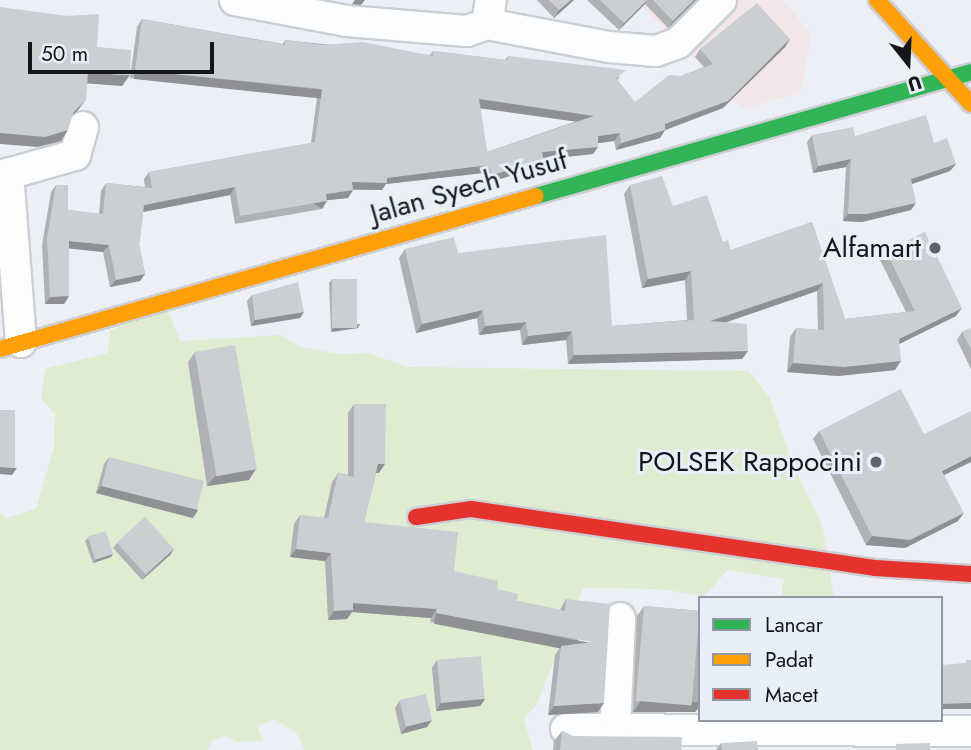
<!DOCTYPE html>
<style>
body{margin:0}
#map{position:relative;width:971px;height:750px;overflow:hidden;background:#ecf0f6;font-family:Jost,sans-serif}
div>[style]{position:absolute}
.commercial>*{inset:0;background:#f3e6e8}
.green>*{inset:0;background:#dfecd2}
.roads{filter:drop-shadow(2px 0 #cbced2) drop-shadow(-2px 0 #cbced2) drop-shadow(0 2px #cbced2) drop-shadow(0 -2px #cbced2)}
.street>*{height:30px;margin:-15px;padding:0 15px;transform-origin:15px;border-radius:15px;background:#fcfdfe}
.fast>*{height:16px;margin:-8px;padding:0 8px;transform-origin:8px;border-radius:8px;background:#30b455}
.slow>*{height:16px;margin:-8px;padding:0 8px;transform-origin:8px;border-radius:8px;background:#ff9f0a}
.jam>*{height:16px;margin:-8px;padding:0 8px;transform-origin:8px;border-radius:8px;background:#e5322d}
.wall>*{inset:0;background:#afb1b5}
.shaded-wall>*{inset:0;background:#8e9093;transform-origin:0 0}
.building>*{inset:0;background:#cbced2;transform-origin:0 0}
.dots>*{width:19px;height:19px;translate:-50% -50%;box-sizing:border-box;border:4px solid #e8effa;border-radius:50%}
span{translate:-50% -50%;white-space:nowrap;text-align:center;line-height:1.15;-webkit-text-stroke:6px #e8effa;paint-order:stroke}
.street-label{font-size:28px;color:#14161a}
.poi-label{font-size:28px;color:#14161a}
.right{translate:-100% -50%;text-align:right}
.legend{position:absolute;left:698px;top:596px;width:245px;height:126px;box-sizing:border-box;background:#e8effa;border:2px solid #9398a0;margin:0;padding:9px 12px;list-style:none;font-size:21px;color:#14161a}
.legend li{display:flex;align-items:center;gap:14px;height:35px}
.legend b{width:35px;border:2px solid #9398a0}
.north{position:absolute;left:873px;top:28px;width:70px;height:70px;-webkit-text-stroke:5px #e8effa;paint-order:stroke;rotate:162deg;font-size:19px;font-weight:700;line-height:28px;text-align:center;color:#14161a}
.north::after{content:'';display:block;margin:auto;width:24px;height:32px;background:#14161a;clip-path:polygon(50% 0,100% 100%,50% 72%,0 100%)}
.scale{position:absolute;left:28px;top:42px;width:186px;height:32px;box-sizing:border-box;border:4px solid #14161a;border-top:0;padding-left:9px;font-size:21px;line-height:24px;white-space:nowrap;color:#14161a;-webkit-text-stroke:5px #e8effa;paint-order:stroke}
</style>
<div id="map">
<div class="commercial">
<i style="clip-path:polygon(636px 0,783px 0,811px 33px,801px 92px,744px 109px)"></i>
</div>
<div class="green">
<i style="clip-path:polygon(166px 306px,180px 341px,280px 335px,300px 347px,338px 354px,368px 353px,408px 367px,749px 371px,770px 398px,792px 463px,822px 524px,834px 598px,781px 598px,784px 579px,728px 570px,704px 596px,660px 589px,583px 588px,537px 704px,524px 719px,533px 750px,305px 750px,297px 734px,275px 719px,257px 726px,263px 741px,236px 742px,227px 736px,213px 740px,208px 750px,0 750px,0 512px,6px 518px,36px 509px,54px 447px,55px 414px,41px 399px,45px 369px,107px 353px,110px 331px)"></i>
</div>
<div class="roads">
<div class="street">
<i style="left:235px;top:0;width:114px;rotate:10.6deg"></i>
<i style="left:347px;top:21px;width:120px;rotate:4.8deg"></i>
<i style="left:467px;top:31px;width:21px;rotate:-19deg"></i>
<i style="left:487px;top:24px;width:24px;rotate:-81deg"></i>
<i style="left:487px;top:24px;width:124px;rotate:10.7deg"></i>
<i style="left:609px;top:47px;width:47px;rotate:4.9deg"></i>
<i style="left:656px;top:51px;width:23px;rotate:-20deg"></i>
<i style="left:678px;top:43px;width:61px;rotate:-45deg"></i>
<i style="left:21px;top:342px;width:169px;rotate:-94.4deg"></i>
<i style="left:8px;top:174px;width:70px;rotate:-15.8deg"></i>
<i style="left:75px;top:155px;width:29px;rotate:-74deg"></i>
<i style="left:566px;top:729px;width:405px;rotate:0.3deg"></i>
<i style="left:615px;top:730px;width:112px;rotate:-87.4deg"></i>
</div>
<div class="fast">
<i style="left:536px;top:196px;width:452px;rotate:-15.9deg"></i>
</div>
<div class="slow">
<i style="left:877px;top:0;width:140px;rotate:47.9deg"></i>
<i style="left:0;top:349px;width:557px;rotate:-15.93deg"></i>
</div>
<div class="jam">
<i style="left:416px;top:517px;width:56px;rotate:-8.3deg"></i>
<i style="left:471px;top:509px;width:408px;rotate:8.3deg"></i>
<i style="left:875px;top:568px;width:96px;rotate:3.6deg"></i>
</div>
</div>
<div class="wall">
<i style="clip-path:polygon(537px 0,574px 0,554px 18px)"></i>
<i style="clip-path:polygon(587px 0,696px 0,668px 28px,645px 4px,619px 30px)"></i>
<i style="clip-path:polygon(evenodd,142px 19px,283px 44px,285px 40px,430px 55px,433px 51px,505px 60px,508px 56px,620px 77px,617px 80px,635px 102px,681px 76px,704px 67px,695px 57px,700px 49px,790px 39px,785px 47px,723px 108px,665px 130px,660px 138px,616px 150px,614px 141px,598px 143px,598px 147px,593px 154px,544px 159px,539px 167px,487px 183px,483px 173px,386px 184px,382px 190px,353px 190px,348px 198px,327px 200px,322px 209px,235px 224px,230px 195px,143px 212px,139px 245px,145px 274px,140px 281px,110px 287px,103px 252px,69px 248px,69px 296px,64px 304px,45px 304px,42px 245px,51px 192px,56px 185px,68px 210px,99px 214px,101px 191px,106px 183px,145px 187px,144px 179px,149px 172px,311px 143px,317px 97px,130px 78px,137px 27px,142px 19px,480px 107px,564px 120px,577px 121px,487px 152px,480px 107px)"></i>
<i style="clip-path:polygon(812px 135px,855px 136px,934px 143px,956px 164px,950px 171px,912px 184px,911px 210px,862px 222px,843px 221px,846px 167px,813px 173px,807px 142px)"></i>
<i style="clip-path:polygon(630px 185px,673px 206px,723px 242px,731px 250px,812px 222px,845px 319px,906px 312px,880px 260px,886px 251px,956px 316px,899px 344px,895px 370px,838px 376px,787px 372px,790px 337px,796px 328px,818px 330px,817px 291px,726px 322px,748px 351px,742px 359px,568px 364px,566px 340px,522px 345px,520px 330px,479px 335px,477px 318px,416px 333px,399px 258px,405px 249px,458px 253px,612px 326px,687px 320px,685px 280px,642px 288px,624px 194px)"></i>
<i style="clip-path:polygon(332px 279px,358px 328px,331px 332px,329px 283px)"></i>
<i style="clip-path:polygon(252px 295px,304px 312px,300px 318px,251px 326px,247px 301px)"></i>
<i style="clip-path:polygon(971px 328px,971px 369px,957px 340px,962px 332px)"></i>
<i style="clip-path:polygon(195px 352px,249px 480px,207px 486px,188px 362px)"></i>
<i style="clip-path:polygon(354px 404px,379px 473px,376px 473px,364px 522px,454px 571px,497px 589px,517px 601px,560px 610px,566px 599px,598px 712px,548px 715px,555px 655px,561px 646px,430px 622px,431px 618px,352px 612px,347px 619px,328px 620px,325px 561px,290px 557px,294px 524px,300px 515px,324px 518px,332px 482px,338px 473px,348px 475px,348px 413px)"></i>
<i style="clip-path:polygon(819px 431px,944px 475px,958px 521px,905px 548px,866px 545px,813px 439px)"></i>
<i style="clip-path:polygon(109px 457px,198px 510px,193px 518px,96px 493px,104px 464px)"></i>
<i style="clip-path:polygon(88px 538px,113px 554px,111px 557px,93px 563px,85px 541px)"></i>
<i style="clip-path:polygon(117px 543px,174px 549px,170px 555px,142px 580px,113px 548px)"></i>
<i style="clip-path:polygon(644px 606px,700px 611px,700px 706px,695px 712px,633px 712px,637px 616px)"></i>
<i style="clip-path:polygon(437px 660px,485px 699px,480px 706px,436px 711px,432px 668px)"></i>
<i style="clip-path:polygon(400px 700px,432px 720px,427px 727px,401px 734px,395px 708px)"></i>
<i style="clip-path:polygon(562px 731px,573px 736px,681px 750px,553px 750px,554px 741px)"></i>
<i style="clip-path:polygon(721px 743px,758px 750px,716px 750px)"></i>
</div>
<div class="shaded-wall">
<i style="clip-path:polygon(355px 0,365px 0,361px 5px,352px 4px)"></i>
<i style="clip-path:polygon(571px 0,574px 0,554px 18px,559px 10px)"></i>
<i style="clip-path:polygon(647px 0,645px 4px,619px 30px,624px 23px)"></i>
<i style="clip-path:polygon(694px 0,696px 0,668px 28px,673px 21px)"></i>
<i style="clip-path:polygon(790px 39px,785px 47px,723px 108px,660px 132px,665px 124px)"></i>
<i style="left:135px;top:70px;width:188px;height:9px;rotate:6deg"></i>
<i style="clip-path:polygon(88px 73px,130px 75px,122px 86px,81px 83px)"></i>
<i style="left:479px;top:99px;width:116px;height:9px;rotate:8deg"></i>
<i style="clip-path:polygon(86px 100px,78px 110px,66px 122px,74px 111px)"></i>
<i style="clip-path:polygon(68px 130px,61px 141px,38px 147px,0 144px,0 133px)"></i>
<i style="clip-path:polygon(665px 130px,660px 138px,616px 150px,621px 143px)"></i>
<i style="clip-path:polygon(620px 133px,614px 141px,592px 144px,598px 136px)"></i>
<i style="clip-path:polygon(598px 147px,593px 154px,537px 160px,542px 152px)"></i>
<i style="clip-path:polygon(851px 159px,846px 167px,813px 173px,818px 166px)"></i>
<i style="clip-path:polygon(544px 160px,539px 167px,487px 183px,492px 175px)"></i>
<i style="clip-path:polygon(956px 164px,950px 171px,906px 186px,911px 179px)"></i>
<i style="clip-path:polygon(488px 165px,483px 173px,386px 184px,382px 190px,346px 189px,352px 182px)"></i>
<i style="clip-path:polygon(235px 187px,230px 195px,138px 213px,144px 205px)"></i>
<i style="clip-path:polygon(353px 190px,348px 198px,320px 201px,326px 194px)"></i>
<i style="left:327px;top:201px;width:9px;height:88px;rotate:122deg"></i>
<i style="clip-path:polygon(916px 203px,911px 210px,862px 222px,843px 221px,848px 214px)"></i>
<i style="clip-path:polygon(69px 241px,109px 245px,103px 252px,64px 248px)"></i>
<i style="clip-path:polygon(691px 271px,685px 280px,642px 288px,648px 279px)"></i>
<i style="clip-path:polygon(145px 274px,140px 281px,110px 287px,116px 280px)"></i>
<i style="clip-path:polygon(823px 283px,817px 291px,704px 330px,710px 321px)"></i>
<i style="clip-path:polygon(69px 296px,64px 304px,45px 304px,50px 297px)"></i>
<i style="clip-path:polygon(962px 308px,956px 316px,893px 347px,899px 339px)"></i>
<i style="clip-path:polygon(483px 310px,477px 318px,416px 333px,422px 324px)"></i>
<i style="clip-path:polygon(304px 312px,300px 318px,251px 326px,255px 320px)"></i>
<i style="clip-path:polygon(526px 322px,520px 330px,479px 335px,485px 326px)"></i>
<i style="clip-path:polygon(360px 324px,358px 328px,331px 332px,334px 328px)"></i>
<i style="clip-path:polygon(572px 331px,566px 340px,522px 345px,528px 336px)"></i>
<i style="clip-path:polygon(748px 351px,742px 359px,568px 364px,574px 355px)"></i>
<i style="clip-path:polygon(901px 361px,895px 370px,838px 376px,787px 372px,793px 363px)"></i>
<i style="clip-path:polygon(971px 456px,971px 462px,936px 479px,942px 471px)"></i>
<i style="clip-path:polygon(378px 464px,385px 464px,379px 473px,372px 473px)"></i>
<i style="clip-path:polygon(0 467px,17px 468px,12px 475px,0 474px)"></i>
<i style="clip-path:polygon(256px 469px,249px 480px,207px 486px,215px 476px)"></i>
<i style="clip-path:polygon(101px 486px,198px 510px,193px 518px,96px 493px)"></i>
<i style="clip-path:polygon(964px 513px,958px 521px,905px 548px,866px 545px,872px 536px)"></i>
<i style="clip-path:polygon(174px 549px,170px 555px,142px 580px,146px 575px)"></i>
<i style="clip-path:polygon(296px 549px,331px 553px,325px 561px,290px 557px)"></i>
<i style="clip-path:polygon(113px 554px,111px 557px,93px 563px,96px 560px)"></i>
<i style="clip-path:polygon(353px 603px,437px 609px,431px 618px,352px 612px,347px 619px,328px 620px,334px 611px)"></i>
<i style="left:436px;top:613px;width:159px;height:11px;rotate:11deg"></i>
<i style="clip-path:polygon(485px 699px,480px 706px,436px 711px,441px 703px)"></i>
<i style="clip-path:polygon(641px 701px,700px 702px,700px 706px,695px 712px,633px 712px)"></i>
<i style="clip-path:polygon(604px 703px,598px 712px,548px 715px,554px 706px)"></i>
<i style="left:971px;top:703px;width:6px;height:30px;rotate:90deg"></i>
<i style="clip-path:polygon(432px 720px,427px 727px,401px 734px,406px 727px)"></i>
</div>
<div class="building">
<i style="clip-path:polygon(549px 0,571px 0,559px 10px)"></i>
<i style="clip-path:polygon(600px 0,647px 0,624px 23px)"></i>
<i style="clip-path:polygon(653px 0,694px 0,673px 21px)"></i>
<i style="clip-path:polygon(evenodd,757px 3px,790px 39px,728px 101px,665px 124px,665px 130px,621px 143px,620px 133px,598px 136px,598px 147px,542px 152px,544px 160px,492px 175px,488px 165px,387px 178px,387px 183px,352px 182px,353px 190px,326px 194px,327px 201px,240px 216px,235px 187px,144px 205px,139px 245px,145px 274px,116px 280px,109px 245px,69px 241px,69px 296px,50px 297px,47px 238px,56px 185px,68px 185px,68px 210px,103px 214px,106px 183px,152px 188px,149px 172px,315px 142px,322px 89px,135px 70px,142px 19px,285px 45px,285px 40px,322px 45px,363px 42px,433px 56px,433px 51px,507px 60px,508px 56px,626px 70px,616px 79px,635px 102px,669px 75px,681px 76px,713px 64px,700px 49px,757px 3px,479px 99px,594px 116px,487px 152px,479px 99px)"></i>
<i style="clip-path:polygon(0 7px,68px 16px,99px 14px,97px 47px,131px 50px,130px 75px,88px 73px,86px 100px,74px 111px,68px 130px,45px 137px,0 133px)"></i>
<i style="clip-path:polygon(926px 115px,934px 143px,947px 138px,956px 164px,911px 179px,916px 203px,867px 214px,848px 214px,851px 159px,818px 166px,812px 135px,853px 127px,855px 136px)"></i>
<i style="clip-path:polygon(662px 176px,673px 206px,707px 195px,723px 242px,728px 240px,731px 250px,812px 222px,845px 319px,915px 311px,886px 251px,925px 232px,962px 308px,899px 339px,901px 361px,844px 367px,793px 363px,796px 328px,824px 330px,823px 283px,710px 321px,747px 324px,748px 351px,574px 355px,572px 331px,528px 336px,526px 322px,485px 326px,483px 310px,422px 324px,405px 249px,454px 237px,458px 253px,606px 235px,612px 326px,694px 320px,691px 271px,648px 279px,630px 185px)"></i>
<i style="left:332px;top:279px;width:25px;height:49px"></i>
<i style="clip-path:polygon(298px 282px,304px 312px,255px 320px,252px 295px)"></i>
<i style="clip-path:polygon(971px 328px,971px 349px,962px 332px)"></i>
<i style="left:235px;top:345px;width:126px;height:41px;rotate:80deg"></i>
<i style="clip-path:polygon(901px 389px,924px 434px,971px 411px,971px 456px,942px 471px,964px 513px,910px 540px,872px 536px,819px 431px)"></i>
<i style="clip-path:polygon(354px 404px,386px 404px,385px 464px,378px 464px,364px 522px,458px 532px,454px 571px,498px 581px,497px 589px,518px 594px,517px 601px,565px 611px,566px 599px,610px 604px,604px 703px,554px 706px,561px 646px,592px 642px,436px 613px,437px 609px,353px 603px,353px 610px,334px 611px,331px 553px,296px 549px,300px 515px,328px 518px,338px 473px,354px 477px)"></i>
<i style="left:0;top:410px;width:15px;height:57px"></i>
<i style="left:109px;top:457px;width:98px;height:30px;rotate:14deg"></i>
<i style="left:145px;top:517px;width:43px;height:38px;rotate:48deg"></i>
<i style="left:106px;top:531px;width:24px;height:19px;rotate:73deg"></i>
<i style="left:644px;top:606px;width:56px;height:95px;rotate:5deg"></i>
<i style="left:481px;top:656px;width:43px;height:44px;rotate:85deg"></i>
<i style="clip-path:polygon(966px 660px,971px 660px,971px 703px,941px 704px,941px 665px,966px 663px)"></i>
<i style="left:426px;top:694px;width:27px;height:27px;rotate:77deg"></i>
<i style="clip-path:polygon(562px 731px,573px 736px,682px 737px,681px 750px,560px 750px)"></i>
<i style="clip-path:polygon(757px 741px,758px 750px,722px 750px,721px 743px)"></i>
<i style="clip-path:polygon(930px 743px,930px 750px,896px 750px,896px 744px)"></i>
</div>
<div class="dots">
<i style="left:935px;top:248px;background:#606267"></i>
<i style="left:876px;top:462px;background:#606267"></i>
</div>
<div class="street-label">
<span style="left:469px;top:187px;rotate:-16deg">Jalan Syech Yusuf</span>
</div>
<div class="poi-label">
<span class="right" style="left:921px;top:248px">Alfamart</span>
<span class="right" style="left:862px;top:462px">POLSEK Rappocini</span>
</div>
<ul class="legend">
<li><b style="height:9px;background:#30b455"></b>Lancar</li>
<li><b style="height:9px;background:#ff9f0a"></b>Padat</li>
<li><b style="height:9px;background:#e5322d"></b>Macet</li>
</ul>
<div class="north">U</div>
<div class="scale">50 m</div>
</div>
